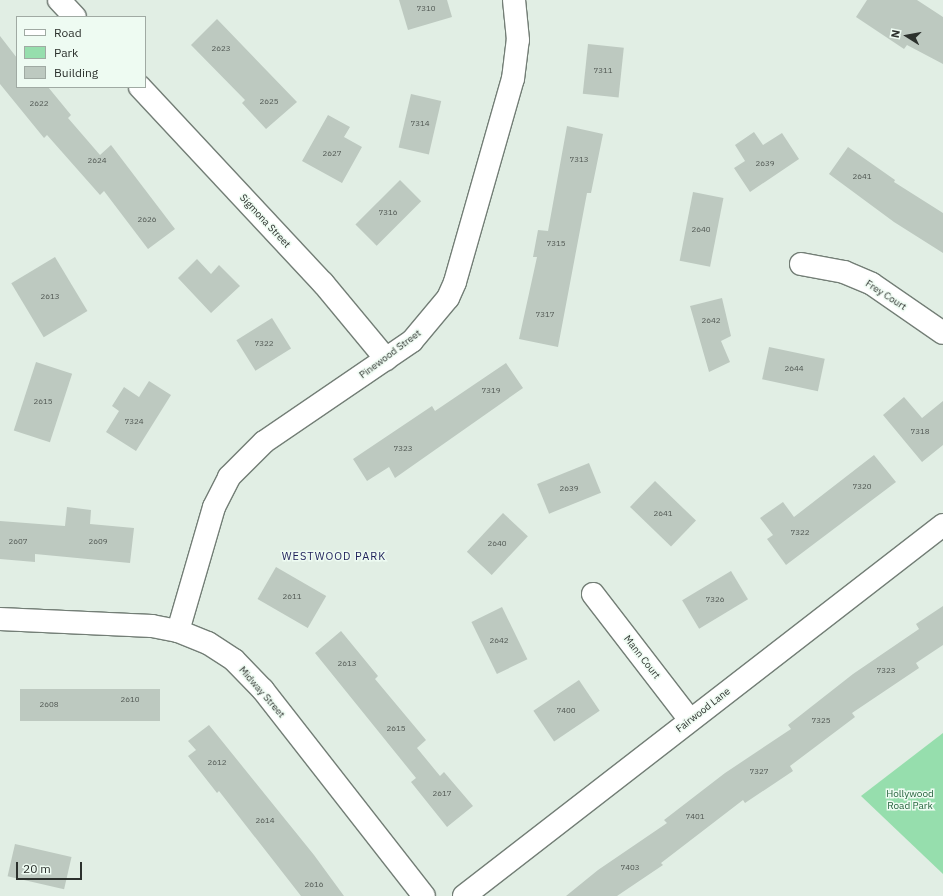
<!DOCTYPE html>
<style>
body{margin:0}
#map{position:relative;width:943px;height:896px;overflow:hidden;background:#e1eee4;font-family:"IBM Plex Sans",sans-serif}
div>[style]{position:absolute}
.green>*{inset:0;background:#96dead}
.building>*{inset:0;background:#bdc9c0;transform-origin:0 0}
.roads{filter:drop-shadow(1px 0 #737e76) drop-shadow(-1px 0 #737e76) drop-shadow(0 1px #737e76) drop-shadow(0 -1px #737e76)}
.minor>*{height:22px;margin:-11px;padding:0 11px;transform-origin:11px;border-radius:11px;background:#fff}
span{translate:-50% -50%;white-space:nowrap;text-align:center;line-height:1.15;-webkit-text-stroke:3px #eefbf2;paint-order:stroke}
.number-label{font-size:8px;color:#505752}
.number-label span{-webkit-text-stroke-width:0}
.street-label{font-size:10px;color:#2c312d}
.park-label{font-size:10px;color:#26633e}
.neighbourhood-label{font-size:11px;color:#1e2059;letter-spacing:1px}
.legend{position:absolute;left:16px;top:16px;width:130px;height:72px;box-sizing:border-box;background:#eefbf2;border:1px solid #a0aaa3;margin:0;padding:5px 7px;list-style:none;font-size:12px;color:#2c312d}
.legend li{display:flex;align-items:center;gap:8px;height:20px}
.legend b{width:20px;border:1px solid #a0aaa3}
.north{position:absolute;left:887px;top:16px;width:40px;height:40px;-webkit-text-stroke:3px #eefbf2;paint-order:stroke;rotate:281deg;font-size:11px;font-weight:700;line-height:16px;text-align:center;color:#2c312d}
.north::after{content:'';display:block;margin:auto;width:14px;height:18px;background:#2c312d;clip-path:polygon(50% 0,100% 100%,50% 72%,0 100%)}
.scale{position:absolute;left:16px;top:862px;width:66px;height:18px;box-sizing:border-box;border:2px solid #2c312d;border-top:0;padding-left:5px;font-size:12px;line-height:14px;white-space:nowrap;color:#2c312d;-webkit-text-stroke:3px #eefbf2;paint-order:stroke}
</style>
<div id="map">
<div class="green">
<i style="clip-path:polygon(943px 733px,943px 874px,861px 796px)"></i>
</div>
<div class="building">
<i style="clip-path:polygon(399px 0,447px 0,452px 17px,408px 30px)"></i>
<i style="clip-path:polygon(867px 0,917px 0,943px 17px,943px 64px,907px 45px,904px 49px,856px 17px)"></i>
<i style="clip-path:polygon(217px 19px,297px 102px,266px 129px,242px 103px,245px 100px,191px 45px)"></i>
<i style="clip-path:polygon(0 36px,17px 58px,17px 87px,48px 87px,71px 115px,68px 118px,100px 155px,111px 145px,175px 229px,148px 249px,104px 191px,100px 195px,47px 135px,44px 138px,0 84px)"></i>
<i style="left:588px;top:44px;width:36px;height:50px;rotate:6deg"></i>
<i style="left:411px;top:94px;width:31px;height:55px;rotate:13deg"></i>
<i style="clip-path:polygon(328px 115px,350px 127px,344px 137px,362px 147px,342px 183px,302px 161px)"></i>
<i style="clip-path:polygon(567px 126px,603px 134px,591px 193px,587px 193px,558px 347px,519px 339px,537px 257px,533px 257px,538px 230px,548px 231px)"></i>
<i style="clip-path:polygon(754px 132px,763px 145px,782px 133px,799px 159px,750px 192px,734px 168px,745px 161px,735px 145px)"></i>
<i style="clip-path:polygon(848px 147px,895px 180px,894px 182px,943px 213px,943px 253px,894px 222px,829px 174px)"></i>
<i style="left:400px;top:180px;width:30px;height:63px;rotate:45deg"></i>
<i style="left:693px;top:192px;width:31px;height:70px;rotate:11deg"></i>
<i style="left:55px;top:257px;width:63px;height:51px;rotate:59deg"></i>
<i style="clip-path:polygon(197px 259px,211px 274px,219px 265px,240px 286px,211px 313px,178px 278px)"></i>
<i style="clip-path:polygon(722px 298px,731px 336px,721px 341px,730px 362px,709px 372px,690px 306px)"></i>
<i style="left:272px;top:318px;width:36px;height:42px;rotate:58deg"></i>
<i style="left:769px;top:347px;width:57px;height:33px;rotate:12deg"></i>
<i style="left:36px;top:362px;width:38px;height:72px;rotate:18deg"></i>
<i style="clip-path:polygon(506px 363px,523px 388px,395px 478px,389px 467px,367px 481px,353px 459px,432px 406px,435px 411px)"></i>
<i style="clip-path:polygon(149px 381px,171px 395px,136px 451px,106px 432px,119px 411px,112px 406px,124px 387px,139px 397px)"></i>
<i style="clip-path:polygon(904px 397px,922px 418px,943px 401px,943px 445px,922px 462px,883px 415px)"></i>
<i style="clip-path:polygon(874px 455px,896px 482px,786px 565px,767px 539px,773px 535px,760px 518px,783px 502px,794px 517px)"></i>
<i style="left:589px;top:463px;width:32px;height:56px;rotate:68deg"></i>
<i style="left:655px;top:481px;width:57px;height:36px;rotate:44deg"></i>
<i style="clip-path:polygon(67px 507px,91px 510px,90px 524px,134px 528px,130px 563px,35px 554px,35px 562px,0 559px,0 521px,65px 526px)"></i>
<i style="left:503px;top:513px;width:34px;height:53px;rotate:43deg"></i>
<i style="left:276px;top:567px;width:58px;height:37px;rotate:30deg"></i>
<i style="left:731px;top:571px;width:33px;height:57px;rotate:59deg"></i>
<i style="clip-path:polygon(943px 606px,943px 645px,916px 663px,919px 668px,852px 713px,855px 717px,790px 766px,793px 771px,745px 803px,743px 800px,661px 863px,663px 865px,617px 896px,566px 896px,598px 870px,667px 823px,664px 820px,725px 773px,791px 729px,788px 725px,853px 674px,919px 629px,916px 624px)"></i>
<i style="left:502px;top:607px;width:58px;height:34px;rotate:64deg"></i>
<i style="clip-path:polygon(341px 631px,378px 676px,375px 679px,426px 740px,417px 748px,440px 776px,444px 772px,473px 806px,447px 827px,411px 782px,416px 778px,315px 653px)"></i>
<i style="left:579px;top:680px;width:37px;height:55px;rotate:56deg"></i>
<i style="left:20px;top:689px;width:140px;height:32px"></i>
<i style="clip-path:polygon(209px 725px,314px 855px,344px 896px,301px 896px,219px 791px,217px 793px,188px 756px,196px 750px,188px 741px)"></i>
<i style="left:15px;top:844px;width:58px;height:33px;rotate:13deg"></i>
</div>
<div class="roads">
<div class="minor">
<i style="left:59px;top:0;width:23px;rotate:47deg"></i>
<i style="left:140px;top:87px;width:268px;rotate:47deg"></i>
<i style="left:323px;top:283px;width:99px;rotate:50.3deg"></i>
<i style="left:801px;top:264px;width:44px;rotate:10.5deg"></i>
<i style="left:844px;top:272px;width:30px;rotate:23deg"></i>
<i style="left:872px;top:284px;width:86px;rotate:34.6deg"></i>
<i style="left:593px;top:594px;width:159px;rotate:52.4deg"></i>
<i style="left:0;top:619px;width:152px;rotate:2.6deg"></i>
<i style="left:152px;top:626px;width:26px;rotate:11deg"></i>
<i style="left:178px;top:631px;width:32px;rotate:22deg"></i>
<i style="left:208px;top:643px;width:31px;rotate:33deg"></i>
<i style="left:234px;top:660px;width:42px;rotate:46deg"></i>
<i style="left:263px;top:690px;width:261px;rotate:52deg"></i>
<i style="left:178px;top:631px;width:129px;rotate:-73.8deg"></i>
<i style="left:214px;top:507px;width:34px;rotate:-63deg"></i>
<i style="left:229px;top:477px;width:49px;rotate:-45deg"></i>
<i style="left:264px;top:442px;width:179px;rotate:-34.3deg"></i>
<i style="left:412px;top:341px;width:56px;rotate:-50.1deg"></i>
<i style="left:448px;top:298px;width:17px;rotate:-66deg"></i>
<i style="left:455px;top:282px;width:211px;rotate:-74.1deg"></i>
<i style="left:513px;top:79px;width:39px;rotate:-83deg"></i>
<i style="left:518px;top:40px;width:40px;rotate:-95.7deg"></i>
<i style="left:464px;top:896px;width:606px;rotate:-37.76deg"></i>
</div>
</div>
<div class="number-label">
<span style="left:426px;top:9px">7310</span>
<span style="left:221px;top:49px">2623</span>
<span style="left:603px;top:71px">7311</span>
<span style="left:269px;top:102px">2625</span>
<span style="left:39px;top:104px">2622</span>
<span style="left:420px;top:124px">7314</span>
<span style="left:332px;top:154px">2627</span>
<span style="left:579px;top:160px">7313</span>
<span style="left:97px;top:161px">2624</span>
<span style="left:765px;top:164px">2639</span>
<span style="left:862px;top:177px">2641</span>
<span style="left:388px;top:213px">7316</span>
<span style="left:147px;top:220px">2626</span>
<span style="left:701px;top:230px">2640</span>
<span style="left:556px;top:244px">7315</span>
<span style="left:50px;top:297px">2613</span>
<span style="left:545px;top:315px">7317</span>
<span style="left:711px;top:321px">2642</span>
<span style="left:264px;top:344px">7322</span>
<span style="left:794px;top:369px">2644</span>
<span style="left:491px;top:391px">7319</span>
<span style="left:43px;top:402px">2615</span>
<span style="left:134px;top:422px">7324</span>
<span style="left:920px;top:432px">7318</span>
<span style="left:403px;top:449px">7323</span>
<span style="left:862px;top:487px">7320</span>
<span style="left:569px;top:489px">2639</span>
<span style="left:663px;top:514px">2641</span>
<span style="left:800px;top:533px">7322</span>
<span style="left:18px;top:542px">2607</span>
<span style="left:98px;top:542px">2609</span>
<span style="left:497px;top:544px">2640</span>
<span style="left:292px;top:597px">2611</span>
<span style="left:715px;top:600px">7326</span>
<span style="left:499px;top:641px">2642</span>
<span style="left:347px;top:664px">2613</span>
<span style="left:886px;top:671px">7323</span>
<span style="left:130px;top:700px">2610</span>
<span style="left:49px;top:705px">2608</span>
<span style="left:566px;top:711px">7400</span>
<span style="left:821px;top:721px">7325</span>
<span style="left:396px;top:729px">2615</span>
<span style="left:217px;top:763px">2612</span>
<span style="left:759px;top:772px">7327</span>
<span style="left:442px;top:794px">2617</span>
<span style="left:695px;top:817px">7401</span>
<span style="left:265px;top:821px">2614</span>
<span style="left:630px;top:868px">7403</span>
<span style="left:314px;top:885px">2616</span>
</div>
<div class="street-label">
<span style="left:265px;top:221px;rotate:47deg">Sigmona Street</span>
<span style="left:886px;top:295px;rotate:33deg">Frey Court</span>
<span style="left:390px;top:354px;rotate:-37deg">Pinewood Street</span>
<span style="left:642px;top:657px;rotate:52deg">Mann Court</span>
<span style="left:262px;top:692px;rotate:49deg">Midway Street</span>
<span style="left:703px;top:710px;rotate:-38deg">Fairwood Lane</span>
</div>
<div class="park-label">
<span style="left:910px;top:799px">Hollywood<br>Road Park</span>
</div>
<div class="neighbourhood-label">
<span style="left:334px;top:556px">WESTWOOD PARK</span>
</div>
<ul class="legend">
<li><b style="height:5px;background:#fff"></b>Road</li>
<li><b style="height:11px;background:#96dead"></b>Park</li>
<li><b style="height:11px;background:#bdc9c0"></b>Building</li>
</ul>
<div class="north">N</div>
<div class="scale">20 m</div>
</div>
